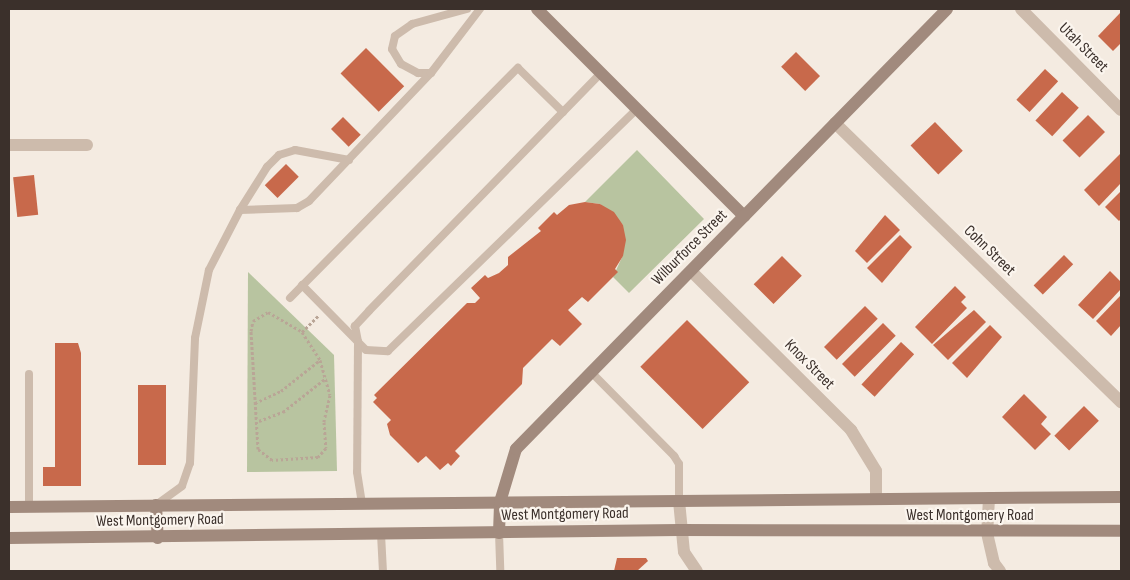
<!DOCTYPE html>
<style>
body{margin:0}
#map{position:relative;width:1130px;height:580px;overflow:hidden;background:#f4ebe1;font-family:"Sofia Sans Condensed",sans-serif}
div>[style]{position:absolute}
.green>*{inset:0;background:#b8c4a0}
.building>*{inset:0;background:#c8694b;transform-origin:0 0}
.path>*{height:3px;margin-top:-1.5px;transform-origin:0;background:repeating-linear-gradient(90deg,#b9a596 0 2.5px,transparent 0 5px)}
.lane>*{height:8px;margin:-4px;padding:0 4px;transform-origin:4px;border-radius:4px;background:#cdbbac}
.street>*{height:12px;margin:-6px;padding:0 6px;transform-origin:6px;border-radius:6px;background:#cdbbac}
.secondary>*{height:12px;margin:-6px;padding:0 6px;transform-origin:6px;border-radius:6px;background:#a18a7d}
span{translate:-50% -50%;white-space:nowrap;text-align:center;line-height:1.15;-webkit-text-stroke:4.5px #fbf5ee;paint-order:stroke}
.street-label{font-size:16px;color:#3b302b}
.frame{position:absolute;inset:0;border:10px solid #3b302b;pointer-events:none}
</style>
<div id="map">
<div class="green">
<i style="clip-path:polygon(637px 150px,704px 219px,629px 293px,613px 277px,623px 255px,623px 225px,600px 204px,585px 202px)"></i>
<i style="clip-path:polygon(248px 272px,334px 355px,337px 471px,247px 472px)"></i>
</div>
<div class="building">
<i style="clip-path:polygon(1121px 12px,1121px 43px,1113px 51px,1098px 36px)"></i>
<i style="left:366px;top:48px;width:54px;height:36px;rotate:45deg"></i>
<i style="left:796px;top:52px;width:34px;height:21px;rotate:45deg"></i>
<i style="left:1045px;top:69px;width:18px;height:42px;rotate:43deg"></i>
<i style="left:1062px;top:92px;width:23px;height:39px;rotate:43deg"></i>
<i style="left:1088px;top:115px;width:24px;height:36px;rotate:45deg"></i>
<i style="left:343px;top:117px;width:25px;height:17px;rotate:45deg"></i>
<i style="left:935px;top:122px;width:40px;height:34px;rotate:46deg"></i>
<i style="clip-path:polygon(1121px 153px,1121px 183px,1099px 206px,1084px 190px)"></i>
<i style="left:286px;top:164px;width:18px;height:30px;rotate:45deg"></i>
<i style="left:34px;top:175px;width:40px;height:21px;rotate:84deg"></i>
<i style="clip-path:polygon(1121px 191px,1121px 219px,1119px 221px,1105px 207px)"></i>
<i style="clip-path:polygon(585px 202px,600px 204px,614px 212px,623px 225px,626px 240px,623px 256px,615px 269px,618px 272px,588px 302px,582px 297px,568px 310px,582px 324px,560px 346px,552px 339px,523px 368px,522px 384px,455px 451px,460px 456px,451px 466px,448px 463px,440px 470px,426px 456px,418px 463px,390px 435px,387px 424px,391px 420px,373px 402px,377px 398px,374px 395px,467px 303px,475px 303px,480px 298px,471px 288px,485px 275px,488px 278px,499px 273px,508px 265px,508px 257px,541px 231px,538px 228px,554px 212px,557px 215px,569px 205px)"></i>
<i style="clip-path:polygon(885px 215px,900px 230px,867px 263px,855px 251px)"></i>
<i style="clip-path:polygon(900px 235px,912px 247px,882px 283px,867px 268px)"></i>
<i style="left:1064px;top:255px;width:13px;height:43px;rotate:45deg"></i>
<i style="left:782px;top:256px;width:28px;height:40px;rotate:45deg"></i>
<i style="clip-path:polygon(1110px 271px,1121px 282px,1121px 289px,1093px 319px,1078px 305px)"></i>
<i style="clip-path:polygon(955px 286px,966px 297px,961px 302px,967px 308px,932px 344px,915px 327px)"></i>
<i style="clip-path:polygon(1121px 295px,1121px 325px,1111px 336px,1096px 321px)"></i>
<i style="left:865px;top:306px;width:18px;height:58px;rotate:45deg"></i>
<i style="clip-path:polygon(974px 310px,986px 322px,948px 360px,933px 345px)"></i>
<i style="left:687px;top:320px;width:88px;height:66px;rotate:45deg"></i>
<i style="left:883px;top:323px;width:18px;height:58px;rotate:45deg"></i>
<i style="clip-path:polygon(990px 325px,1002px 337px,967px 378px,952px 363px)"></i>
<i style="left:901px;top:342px;width:18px;height:58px;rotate:43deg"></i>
<i style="clip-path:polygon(55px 343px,78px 343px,81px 353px,81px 486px,43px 486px,43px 467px,55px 467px)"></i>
<i style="left:138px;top:385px;width:28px;height:80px"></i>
<i style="clip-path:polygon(1024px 394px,1047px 417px,1041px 424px,1051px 434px,1035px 450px,1002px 417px)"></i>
<i style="left:1084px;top:406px;width:21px;height:42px;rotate:45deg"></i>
<i style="clip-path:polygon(617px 558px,646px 558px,648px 561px,637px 571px,614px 571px)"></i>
</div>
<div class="path">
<i style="left:268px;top:312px;width:39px;rotate:30deg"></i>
<i style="left:302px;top:332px;width:33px;rotate:57deg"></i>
<i style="left:320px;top:360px;width:36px;rotate:74deg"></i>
<i style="left:330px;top:395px;width:28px;rotate:103deg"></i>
<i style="left:324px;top:422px;width:26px;rotate:86deg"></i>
<i style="left:326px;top:448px;width:12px;rotate:132deg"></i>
<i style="left:318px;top:457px;width:46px;rotate:176.3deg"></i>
<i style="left:272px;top:460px;width:18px;rotate:-142deg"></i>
<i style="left:258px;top:449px;width:118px;rotate:-93.4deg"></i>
<i style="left:251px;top:331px;width:10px;rotate:-79deg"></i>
<i style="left:253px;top:321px;width:17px;rotate:-31deg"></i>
<i style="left:302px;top:332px;width:23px;rotate:-45deg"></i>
<i style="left:255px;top:403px;width:29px;rotate:-25deg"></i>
<i style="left:281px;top:391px;width:50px;rotate:-38.5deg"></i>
<i style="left:259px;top:421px;width:26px;rotate:-21deg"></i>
<i style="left:283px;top:412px;width:55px;rotate:-38.3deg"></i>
</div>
<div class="lane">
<i style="left:431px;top:73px;width:13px;rotate:180deg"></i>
<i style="left:418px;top:73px;width:19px;rotate:-152deg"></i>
<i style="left:401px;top:64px;width:17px;rotate:-121deg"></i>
<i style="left:392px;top:49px;width:13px;rotate:-77deg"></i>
<i style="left:395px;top:36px;width:21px;rotate:-35deg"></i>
<i style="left:412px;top:24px;width:57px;rotate:-15.3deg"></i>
<i style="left:601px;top:73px;width:332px;rotate:134.3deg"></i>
<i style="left:369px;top:311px;width:21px;rotate:133deg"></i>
<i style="left:355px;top:326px;width:16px;rotate:79deg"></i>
<i style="left:358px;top:342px;width:11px;rotate:45deg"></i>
<i style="left:366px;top:350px;width:22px;rotate:3deg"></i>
<i style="left:388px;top:351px;width:347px;rotate:-44.2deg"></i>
<i style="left:240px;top:210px;width:51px;rotate:-57.9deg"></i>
<i style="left:267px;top:167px;width:17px;rotate:-45deg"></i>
<i style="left:279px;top:155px;width:17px;rotate:-17deg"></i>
<i style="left:295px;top:150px;width:55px;rotate:10.5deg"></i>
<i style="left:302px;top:285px;width:80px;rotate:45.5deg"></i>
<i style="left:358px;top:342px;width:130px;rotate:90.4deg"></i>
<i style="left:357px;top:472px;width:31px;rotate:81deg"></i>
<i style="left:290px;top:298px;width:324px;rotate:-45.3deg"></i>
<i style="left:518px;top:68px;width:63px;rotate:44.4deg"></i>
<i style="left:590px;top:371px;width:120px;rotate:45.3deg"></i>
<i style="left:674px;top:456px;width:9px;rotate:58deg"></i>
<i style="left:679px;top:464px;width:37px;rotate:90deg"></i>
<i style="left:156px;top:505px;width:32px;rotate:-36deg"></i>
<i style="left:182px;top:486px;width:24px;rotate:-71deg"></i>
<i style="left:190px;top:463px;width:125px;rotate:-87.7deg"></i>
<i style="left:195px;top:338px;width:69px;rotate:-78.4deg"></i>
<i style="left:209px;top:270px;width:68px;rotate:-62.7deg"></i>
<i style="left:240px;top:210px;width:57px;rotate:-2deg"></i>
<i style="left:297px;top:208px;width:14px;rotate:-30deg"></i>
<i style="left:309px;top:201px;width:177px;rotate:-46.4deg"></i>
<i style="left:431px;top:73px;width:81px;rotate:-52.6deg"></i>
<i style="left:29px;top:507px;width:133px;rotate:-90deg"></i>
<i style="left:499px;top:533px;width:38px;rotate:88deg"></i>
<i style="left:381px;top:534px;width:37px;rotate:87deg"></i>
</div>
<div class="street">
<i style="left:1021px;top:9px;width:142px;rotate:45.3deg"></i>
<i style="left:835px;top:123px;width:400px;rotate:44.3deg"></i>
<i style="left:9px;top:145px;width:78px"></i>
<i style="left:691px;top:271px;width:226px;rotate:44.8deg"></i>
<i style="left:851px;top:430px;width:48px;rotate:58.6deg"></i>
<i style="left:876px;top:471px;width:26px;rotate:90deg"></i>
<i style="left:989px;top:498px;width:35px;rotate:93deg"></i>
<i style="left:987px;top:533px;width:31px;rotate:77deg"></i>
<i style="left:994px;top:563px;width:10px;rotate:53deg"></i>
<i style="left:679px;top:501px;width:51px;rotate:84.4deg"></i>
<i style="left:684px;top:552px;width:23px;rotate:56deg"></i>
</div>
<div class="secondary">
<i style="left:537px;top:9px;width:293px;rotate:45deg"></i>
<i style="left:156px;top:505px;width:33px;rotate:87deg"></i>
<i style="left:9px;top:507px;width:1112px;rotate:-0.52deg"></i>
<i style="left:499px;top:533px;width:31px;rotate:-88deg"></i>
<i style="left:500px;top:502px;width:55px;rotate:-73.2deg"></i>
<i style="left:516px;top:449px;width:616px;rotate:-45.59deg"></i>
<i style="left:9px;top:538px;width:670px;rotate:-0.68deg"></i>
<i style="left:679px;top:530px;width:442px;rotate:0.1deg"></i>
</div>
<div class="street-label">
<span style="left:1083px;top:48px;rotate:45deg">Utah Street</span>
<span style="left:690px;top:248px;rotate:-45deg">Wilburforce Street</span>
<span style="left:989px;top:251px;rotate:44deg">Cohn Street</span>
<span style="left:809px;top:365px;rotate:45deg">Knox Street</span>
<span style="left:565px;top:515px;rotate:-1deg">West Montgomery Road</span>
<span style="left:970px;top:516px">West Montgomery Road</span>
<span style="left:160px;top:521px;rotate:-1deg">West Montgomery Road</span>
</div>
<div class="frame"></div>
</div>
